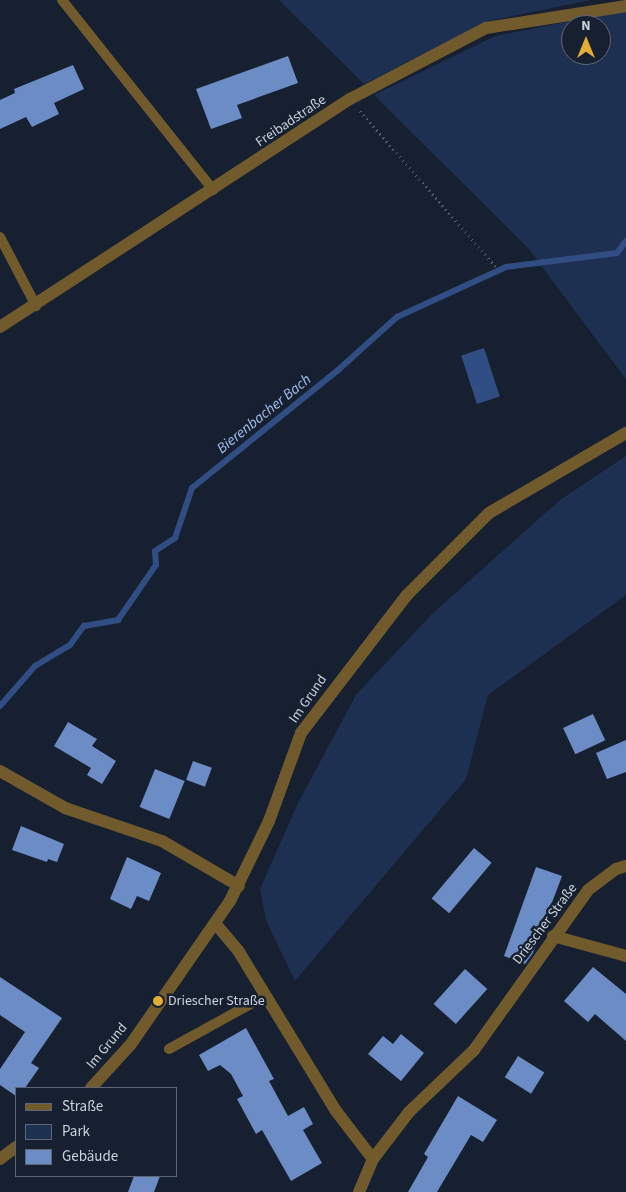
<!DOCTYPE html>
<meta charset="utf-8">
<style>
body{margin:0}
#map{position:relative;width:626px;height:1192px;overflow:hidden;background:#172030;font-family:"Source Sans 3",sans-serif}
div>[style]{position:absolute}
.green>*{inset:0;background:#1d3052}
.water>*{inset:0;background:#304e83;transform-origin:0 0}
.stream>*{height:6px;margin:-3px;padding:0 3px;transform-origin:3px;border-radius:3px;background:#304e83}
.building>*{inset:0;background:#6b8cc5;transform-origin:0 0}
.path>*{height:3px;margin-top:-1.5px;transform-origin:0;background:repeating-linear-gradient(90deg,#58606e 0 1px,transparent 0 5px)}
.service>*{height:10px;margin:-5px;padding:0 5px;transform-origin:5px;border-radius:5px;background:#715b2d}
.minor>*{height:12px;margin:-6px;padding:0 6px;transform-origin:6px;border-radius:6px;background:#715b2d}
.dots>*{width:14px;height:14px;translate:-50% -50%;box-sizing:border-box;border:2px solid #172030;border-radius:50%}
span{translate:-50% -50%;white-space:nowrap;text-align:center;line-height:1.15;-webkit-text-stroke:5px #172030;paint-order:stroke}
.street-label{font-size:14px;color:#cbd2dd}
.poi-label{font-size:14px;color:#cbd2dd}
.left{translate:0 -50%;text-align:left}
.water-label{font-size:15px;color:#a4c1f0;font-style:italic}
.legend{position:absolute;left:15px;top:1087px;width:162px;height:90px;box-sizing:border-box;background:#172030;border:1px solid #5f6775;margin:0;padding:6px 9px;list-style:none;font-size:15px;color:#cbd2dd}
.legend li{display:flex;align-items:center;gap:10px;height:25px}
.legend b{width:25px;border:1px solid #5f6775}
.north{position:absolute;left:561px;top:15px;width:50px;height:50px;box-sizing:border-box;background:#172030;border:1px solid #5f6775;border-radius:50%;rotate:0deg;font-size:14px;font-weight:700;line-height:20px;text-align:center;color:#cbd2dd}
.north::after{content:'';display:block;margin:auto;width:18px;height:22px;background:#e3ae35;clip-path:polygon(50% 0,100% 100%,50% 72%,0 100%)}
</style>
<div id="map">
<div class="green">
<i style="clip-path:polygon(279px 0,591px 0,488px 21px,364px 84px)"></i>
<i style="clip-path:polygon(evenodd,626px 10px,626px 379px,528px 248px,374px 95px,495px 36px,626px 10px,571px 25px,601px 25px,601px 55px,571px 55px,571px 25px)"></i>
<i style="clip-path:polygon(626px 456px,626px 595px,488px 695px,466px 779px,295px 981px,266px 920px,260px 889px,298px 803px,356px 695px,431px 615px,560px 500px)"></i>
</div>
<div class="water">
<i style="left:484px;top:348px;width:51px;height:24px;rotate:72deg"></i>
</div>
<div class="stream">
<i style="left:0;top:706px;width:53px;rotate:-48.8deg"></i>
<i style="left:35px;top:666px;width:41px;rotate:-31deg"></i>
<i style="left:70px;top:645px;width:24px;rotate:-54deg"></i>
<i style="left:84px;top:626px;width:35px;rotate:-10deg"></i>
<i style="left:118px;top:620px;width:67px;rotate:-55.4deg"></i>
<i style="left:156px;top:565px;width:14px;rotate:-94deg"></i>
<i style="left:155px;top:551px;width:24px;rotate:-33deg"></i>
<i style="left:175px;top:538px;width:53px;rotate:-71.2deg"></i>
<i style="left:192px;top:488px;width:186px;rotate:-38.9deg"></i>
<i style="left:337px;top:371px;width:81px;rotate:-42deg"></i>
<i style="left:397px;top:317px;width:120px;rotate:-24.6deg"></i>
<i style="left:506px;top:267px;width:112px;rotate:-7.2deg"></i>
<i style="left:617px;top:253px;width:15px;rotate:-53deg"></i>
</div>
<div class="building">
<i style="clip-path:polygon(288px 56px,298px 83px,237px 105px,242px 118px,211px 129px,196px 89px)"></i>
<i style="clip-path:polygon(73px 65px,84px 89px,54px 103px,59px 114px,32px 127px,26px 117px,0 129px,0 100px,15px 93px,14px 89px)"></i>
<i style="left:593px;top:714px;width:29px;height:33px;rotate:65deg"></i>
<i style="clip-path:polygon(68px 722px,97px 739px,92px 746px,116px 761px,102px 784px,87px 775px,91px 768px,54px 746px)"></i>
<i style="clip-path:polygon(626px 740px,626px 772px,607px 779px,596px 753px)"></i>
<i style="left:193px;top:761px;width:20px;height:20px;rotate:20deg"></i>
<i style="left:155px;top:769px;width:32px;height:41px;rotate:22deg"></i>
<i style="clip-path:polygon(21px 826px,64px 844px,57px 862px,48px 859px,47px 862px,12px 850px)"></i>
<i style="left:474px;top:848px;width:23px;height:66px;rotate:40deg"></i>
<i style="clip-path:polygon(127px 857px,161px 873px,149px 901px,137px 896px,131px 909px,110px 899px)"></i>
<i style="clip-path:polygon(536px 867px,562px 876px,533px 953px,525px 964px,504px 956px)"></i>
<i style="clip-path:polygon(593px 967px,626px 994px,626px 1041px,595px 1014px,588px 1022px,564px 1001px)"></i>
<i style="left:465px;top:969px;width:30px;height:47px;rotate:42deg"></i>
<i style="clip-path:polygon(0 977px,62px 1018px,31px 1063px,39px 1068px,25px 1088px,16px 1088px,16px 1096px,0 1085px,0 1069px,25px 1032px,0 1015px)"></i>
<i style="clip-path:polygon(246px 1028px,274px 1079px,269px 1081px,288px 1116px,304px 1107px,313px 1124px,303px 1130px,322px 1163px,291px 1181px,262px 1130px,256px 1134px,237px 1099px,243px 1096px,231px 1074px,220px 1065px,208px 1071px,199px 1055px)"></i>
<i style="clip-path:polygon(401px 1034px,424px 1053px,401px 1081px,368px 1054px,383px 1036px,393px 1044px)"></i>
<i style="left:518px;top:1056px;width:31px;height:25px;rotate:32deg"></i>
<i style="clip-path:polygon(458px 1096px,497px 1120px,483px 1142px,471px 1135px,437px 1192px,408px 1192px,428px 1157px,424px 1154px)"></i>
<i style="clip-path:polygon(134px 1176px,160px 1176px,154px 1192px,128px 1192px)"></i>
</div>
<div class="path">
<i style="left:360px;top:111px;width:206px;rotate:48.9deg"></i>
</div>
<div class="service">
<i style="left:62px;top:0;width:243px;rotate:51.5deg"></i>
<i style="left:0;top:237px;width:78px;rotate:62.4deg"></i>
<i style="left:169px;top:1049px;width:110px;rotate:-28.9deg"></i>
</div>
<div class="minor">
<i style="left:0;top:327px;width:418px;rotate:-33.1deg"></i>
<i style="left:350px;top:99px;width:153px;rotate:-27.6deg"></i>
<i style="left:486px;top:28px;width:142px;rotate:-8.9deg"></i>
<i style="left:0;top:771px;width:75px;rotate:29.6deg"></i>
<i style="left:65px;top:808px;width:102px;rotate:18.8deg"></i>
<i style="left:162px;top:841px;width:89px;rotate:30.3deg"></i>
<i style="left:215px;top:923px;width:38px;rotate:50deg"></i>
<i style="left:239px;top:952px;width:186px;rotate:58.6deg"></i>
<i style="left:336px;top:1111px;width:61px;rotate:52.4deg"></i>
<i style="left:553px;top:936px;width:76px;rotate:15.3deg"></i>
<i style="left:91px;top:1088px;width:59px;rotate:-47.7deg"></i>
<i style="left:131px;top:1044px;width:174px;rotate:-55.3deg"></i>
<i style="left:230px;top:901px;width:89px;rotate:-64deg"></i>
<i style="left:269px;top:821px;width:94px;rotate:-70deg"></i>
<i style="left:301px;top:733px;width:173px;rotate:-52.5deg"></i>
<i style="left:406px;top:596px;width:117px;rotate:-45deg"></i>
<i style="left:489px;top:513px;width:159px;rotate:-30.3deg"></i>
<i style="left:0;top:1159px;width:20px;rotate:-37deg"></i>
<i style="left:359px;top:1192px;width:36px;rotate:-67deg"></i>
<i style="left:373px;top:1159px;width:59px;rotate:-52.5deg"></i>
<i style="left:409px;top:1112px;width:90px;rotate:-43.6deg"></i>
<i style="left:474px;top:1050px;width:196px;rotate:-54.5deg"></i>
<i style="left:588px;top:890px;width:35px;rotate:-37deg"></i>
<i style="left:616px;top:869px;width:10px;rotate:-17deg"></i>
</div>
<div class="dots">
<i style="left:158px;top:1001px;background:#e3ae35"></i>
</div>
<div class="street-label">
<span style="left:291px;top:121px;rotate:-34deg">Freibadstraße</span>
<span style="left:308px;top:699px;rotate:-55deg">Im Grund</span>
<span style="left:545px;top:924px;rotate:-53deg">Driescher Straße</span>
<span style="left:107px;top:1046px;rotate:-50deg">Im Grund</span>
</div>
<div class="poi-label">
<span class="left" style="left:168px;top:1001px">Driescher Straße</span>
</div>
<div class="water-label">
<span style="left:264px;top:414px;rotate:-39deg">Bierenbacher Bach</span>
</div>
<ul class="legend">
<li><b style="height:6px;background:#715b2d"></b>Straße</li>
<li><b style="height:14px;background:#1d3052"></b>Park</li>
<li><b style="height:14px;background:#6b8cc5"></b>Gebäude</li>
</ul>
<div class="north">N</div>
</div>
